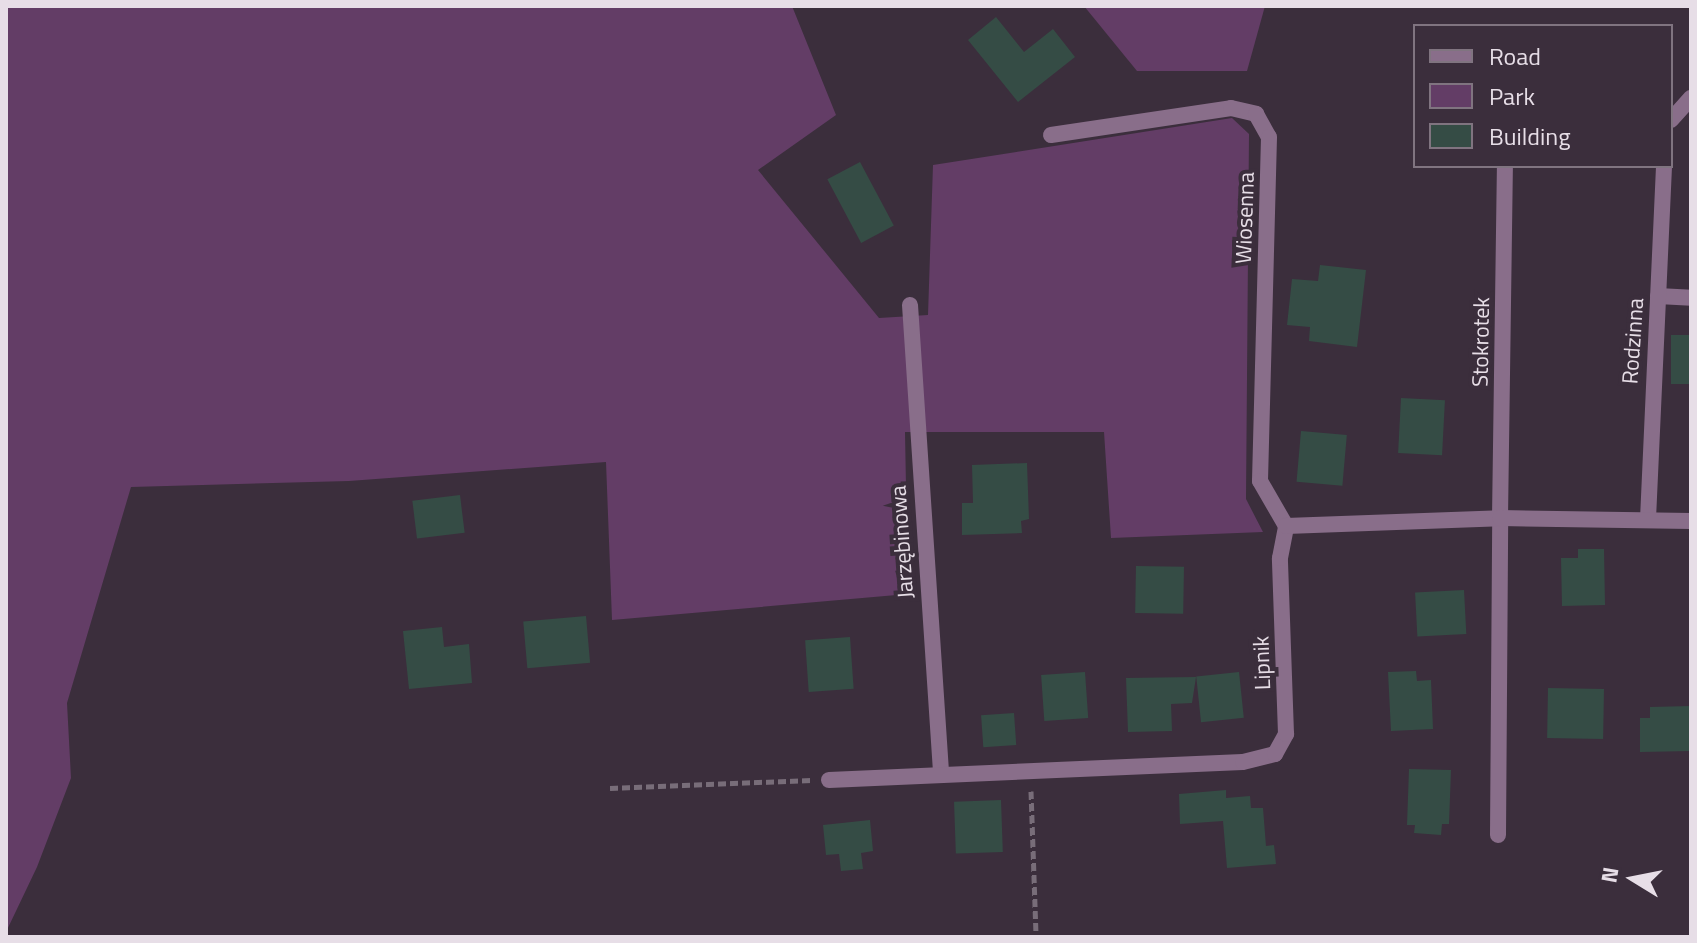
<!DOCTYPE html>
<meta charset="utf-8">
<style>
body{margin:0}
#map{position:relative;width:1697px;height:943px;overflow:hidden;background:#3b2e3c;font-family:"Titillium Web",sans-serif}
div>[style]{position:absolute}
.green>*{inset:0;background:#633d66}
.building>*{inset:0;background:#354c45;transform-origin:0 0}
.path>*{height:5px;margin-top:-2.5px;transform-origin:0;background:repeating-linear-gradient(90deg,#786d79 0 8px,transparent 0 12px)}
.lane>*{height:16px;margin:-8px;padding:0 8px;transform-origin:8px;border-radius:8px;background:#896e8a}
.street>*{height:16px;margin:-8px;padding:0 8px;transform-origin:8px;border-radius:8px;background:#896e8a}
span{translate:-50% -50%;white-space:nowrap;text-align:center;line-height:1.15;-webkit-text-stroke:8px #3b2e3c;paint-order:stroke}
.street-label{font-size:22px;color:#e7dee7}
.frame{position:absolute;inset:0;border:8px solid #e7dee7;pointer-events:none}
.legend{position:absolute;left:1413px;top:24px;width:260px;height:144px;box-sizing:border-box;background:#3b2e3c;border:2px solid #807480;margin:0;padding:10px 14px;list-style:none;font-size:24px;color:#e7dee7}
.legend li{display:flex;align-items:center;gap:16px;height:40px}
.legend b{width:40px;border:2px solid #807480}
.north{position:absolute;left:1593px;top:839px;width:80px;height:80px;-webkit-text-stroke:6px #3b2e3c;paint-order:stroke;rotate:280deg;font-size:22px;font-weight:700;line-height:32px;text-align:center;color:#e7dee7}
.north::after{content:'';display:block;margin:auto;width:28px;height:36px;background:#e7dee7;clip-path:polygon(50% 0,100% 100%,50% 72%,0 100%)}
</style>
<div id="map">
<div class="green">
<i style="clip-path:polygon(6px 6px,792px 6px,836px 115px,758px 170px,879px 318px,928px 315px,933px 165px,1232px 118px,1249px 134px,1246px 499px,1263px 532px,1111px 538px,1104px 432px,905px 432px,908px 594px,612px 620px,606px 462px,349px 481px,131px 487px,67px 703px,71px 778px,37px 867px,6px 932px)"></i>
<i style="clip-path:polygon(1084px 6px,1265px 6px,1247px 71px,1137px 71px)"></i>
</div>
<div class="building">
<i style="clip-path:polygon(996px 17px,1024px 52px,1053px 29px,1075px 57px,1018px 102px,968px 40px)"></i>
<i style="left:860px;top:162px;width:72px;height:37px;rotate:62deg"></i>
<i style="clip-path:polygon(1320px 265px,1366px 270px,1357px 347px,1309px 341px,1310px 327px,1287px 325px,1292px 279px,1318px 281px)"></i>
<i style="left:1671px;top:335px;width:20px;height:49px"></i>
<i style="left:1401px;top:398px;width:44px;height:55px;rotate:3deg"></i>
<i style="left:1301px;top:431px;width:46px;height:51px;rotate:5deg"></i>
<i style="clip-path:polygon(1027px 463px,1029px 519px,1021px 521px,1022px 533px,962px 535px,962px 503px,973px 503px,972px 465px)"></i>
<i style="left:460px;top:495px;width:38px;height:48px;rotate:83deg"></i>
<i style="clip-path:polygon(1578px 549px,1604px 549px,1605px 605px,1562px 606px,1561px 558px,1578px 558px)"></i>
<i style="left:1136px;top:566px;width:48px;height:47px;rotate:1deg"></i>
<i style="left:1464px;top:590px;width:44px;height:49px;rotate:87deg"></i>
<i style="left:586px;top:616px;width:47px;height:63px;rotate:85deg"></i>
<i style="clip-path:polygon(442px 627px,444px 647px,469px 644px,472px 683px,409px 689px,403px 631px)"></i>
<i style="left:850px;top:637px;width:52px;height:45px;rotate:86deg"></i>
<i style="clip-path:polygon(1416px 671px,1417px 681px,1431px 680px,1433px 729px,1391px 731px,1388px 672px)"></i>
<i style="left:1085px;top:672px;width:46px;height:44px;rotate:86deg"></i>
<i style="left:1239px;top:672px;width:46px;height:43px;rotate:84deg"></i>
<i style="clip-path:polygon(1196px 677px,1192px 703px,1171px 704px,1172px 731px,1128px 732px,1126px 678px)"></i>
<i style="left:1548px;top:688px;width:56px;height:50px;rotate:1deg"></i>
<i style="clip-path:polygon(1691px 706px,1691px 751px,1640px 752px,1640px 718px,1650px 718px,1650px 707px)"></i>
<i style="left:1014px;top:713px;width:32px;height:33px;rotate:86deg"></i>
<i style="clip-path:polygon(1409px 769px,1451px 770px,1449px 824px,1442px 824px,1441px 835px,1414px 833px,1415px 825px,1407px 825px)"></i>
<i style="clip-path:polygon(1226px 790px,1226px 798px,1250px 796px,1251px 808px,1263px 808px,1266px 846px,1274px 845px,1276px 864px,1227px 868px,1223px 821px,1180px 824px,1179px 794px)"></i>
<i style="left:1001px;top:800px;width:52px;height:47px;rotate:88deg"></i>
<i style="clip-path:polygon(870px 820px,873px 851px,861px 853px,863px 869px,841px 871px,839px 854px,826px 855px,823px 825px)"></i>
</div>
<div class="path">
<i style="left:610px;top:788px;width:202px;rotate:-2.3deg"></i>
<i style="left:1031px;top:791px;width:146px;rotate:88deg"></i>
</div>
<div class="lane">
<i style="left:1658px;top:296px;width:33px;rotate:3deg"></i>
<i style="left:1498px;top:835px;width:317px;rotate:-89.6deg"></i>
</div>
<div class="street">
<i style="left:1671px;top:120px;width:30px;rotate:-48deg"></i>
<i style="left:1051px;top:135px;width:182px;rotate:-8.5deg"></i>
<i style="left:1231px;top:108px;width:26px;rotate:13deg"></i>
<i style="left:1256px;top:114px;width:26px;rotate:61deg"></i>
<i style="left:1269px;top:137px;width:344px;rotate:91.5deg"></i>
<i style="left:1260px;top:481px;width:52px;rotate:60deg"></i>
<i style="left:910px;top:305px;width:471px;rotate:86.2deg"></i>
<i style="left:1500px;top:518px;width:352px;rotate:-89.2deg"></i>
<i style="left:1648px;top:519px;width:353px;rotate:-87.4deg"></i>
<i style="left:829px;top:780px;width:414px;rotate:-2.5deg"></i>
<i style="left:1243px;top:762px;width:33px;rotate:-14deg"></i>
<i style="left:1275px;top:754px;width:23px;rotate:-61deg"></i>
<i style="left:1286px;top:734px;width:176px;rotate:-92deg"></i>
<i style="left:1280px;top:558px;width:33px;rotate:-79deg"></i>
<i style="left:1286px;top:526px;width:214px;rotate:-2.1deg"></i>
<i style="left:1500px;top:518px;width:191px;rotate:0.9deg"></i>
</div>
<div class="street-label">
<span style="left:1245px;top:218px;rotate:-88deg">Wiosenna</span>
<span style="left:1633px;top:341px;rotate:-86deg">Rodzinna</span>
<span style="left:1481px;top:342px;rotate:-89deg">Stokrotek</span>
<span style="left:902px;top:542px;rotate:-94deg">Jarzębinowa</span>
<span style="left:1262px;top:663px;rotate:-92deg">Lipnik</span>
</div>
<div class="frame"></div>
<ul class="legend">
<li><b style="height:10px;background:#896e8a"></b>Road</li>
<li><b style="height:22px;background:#633d66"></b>Park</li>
<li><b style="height:22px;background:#354c45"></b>Building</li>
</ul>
<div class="north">N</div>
</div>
